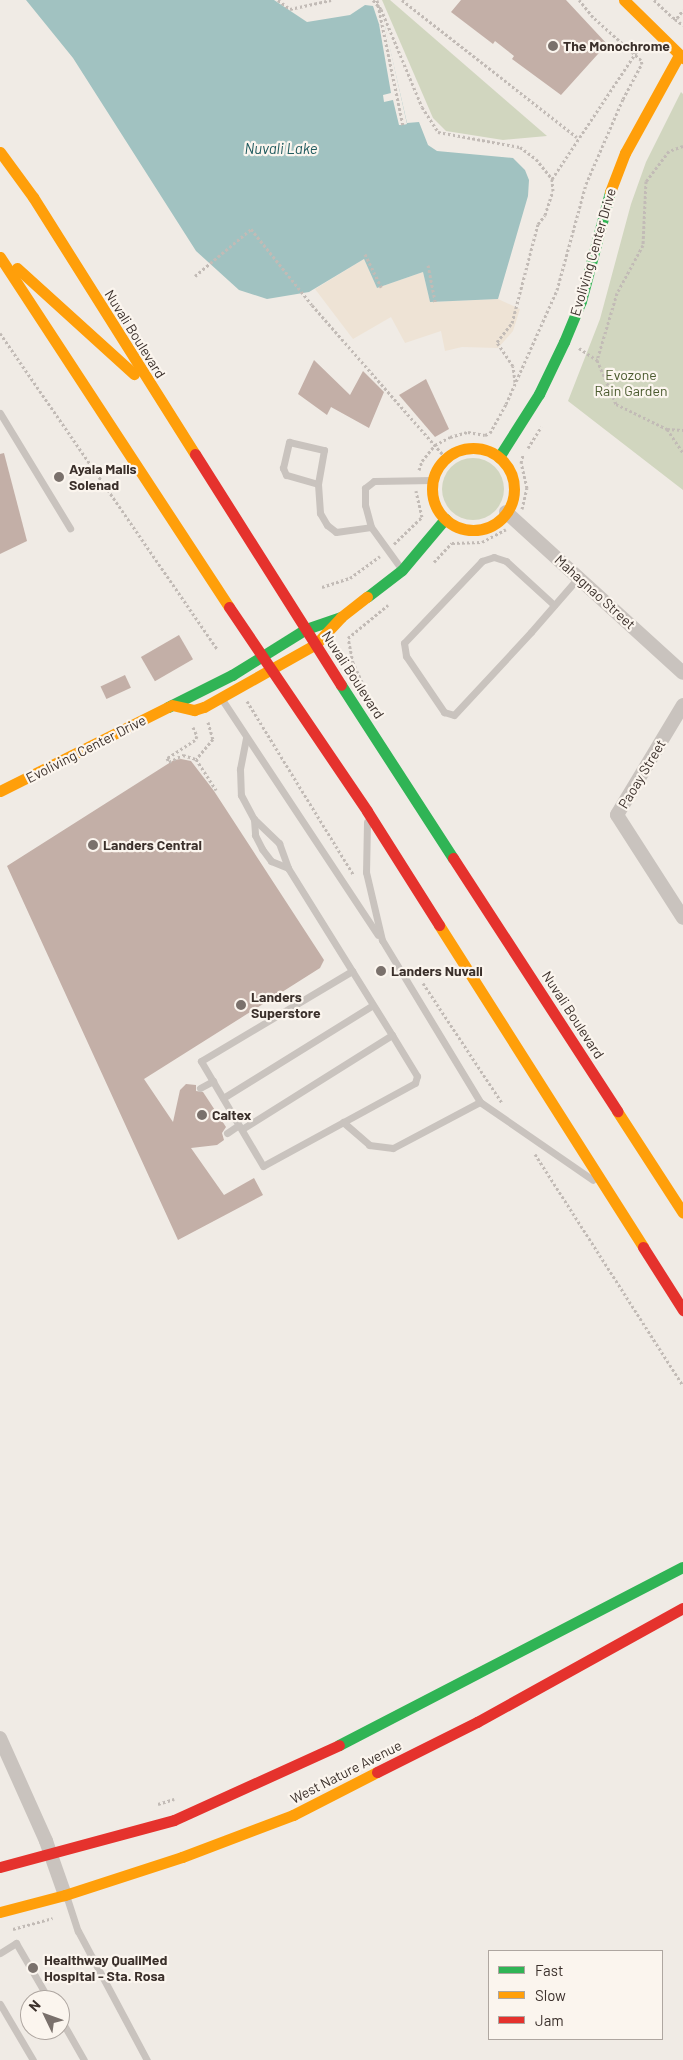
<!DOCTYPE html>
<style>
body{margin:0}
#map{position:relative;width:683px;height:2060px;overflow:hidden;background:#f0ebe5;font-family:Barlow,sans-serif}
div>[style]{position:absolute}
.green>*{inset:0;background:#d1d6bf}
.round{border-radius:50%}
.plaza>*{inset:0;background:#eee3d5}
.water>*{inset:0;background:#a1c2c1}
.pier>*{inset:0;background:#f0ebe5}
.building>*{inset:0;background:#c3afa7;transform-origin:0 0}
.path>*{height:3px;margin-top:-1.5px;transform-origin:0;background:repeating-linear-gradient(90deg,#c2bbb6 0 2.5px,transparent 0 5px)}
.lane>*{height:7px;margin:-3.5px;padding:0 3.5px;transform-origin:3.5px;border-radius:3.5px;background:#c9c3be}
.street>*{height:14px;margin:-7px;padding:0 7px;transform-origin:7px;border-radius:7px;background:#c9c3be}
.fast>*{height:11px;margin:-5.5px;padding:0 5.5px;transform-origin:5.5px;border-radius:5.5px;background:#30b455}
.slow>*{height:11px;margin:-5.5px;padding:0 5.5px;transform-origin:5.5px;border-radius:5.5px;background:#ff9f0a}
.slow>.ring{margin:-5.5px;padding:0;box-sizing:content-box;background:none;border:11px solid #ff9f0a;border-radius:50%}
.jam>*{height:11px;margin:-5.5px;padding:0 5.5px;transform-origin:5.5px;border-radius:5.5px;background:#e5322d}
.dots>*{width:14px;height:14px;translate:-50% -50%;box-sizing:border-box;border:2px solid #fbf5ee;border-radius:50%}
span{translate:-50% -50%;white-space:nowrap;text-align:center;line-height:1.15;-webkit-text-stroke:4.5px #fbf5ee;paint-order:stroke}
.poi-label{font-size:14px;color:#3b302b;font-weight:700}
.left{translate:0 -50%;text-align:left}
.street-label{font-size:14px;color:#3b302b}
.park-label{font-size:14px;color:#4a5a2e}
.water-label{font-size:15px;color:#1f5a5e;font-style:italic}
.legend{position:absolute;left:488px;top:1950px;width:175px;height:90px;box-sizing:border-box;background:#fbf5ee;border:1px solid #aea6a0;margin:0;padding:6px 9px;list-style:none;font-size:15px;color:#3b302b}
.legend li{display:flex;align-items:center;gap:10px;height:25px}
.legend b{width:25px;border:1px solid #aea6a0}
.north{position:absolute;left:20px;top:1990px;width:50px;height:50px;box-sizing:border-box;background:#fbf5ee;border:1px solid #aea6a0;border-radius:50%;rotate:312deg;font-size:14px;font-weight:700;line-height:20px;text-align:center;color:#3b302b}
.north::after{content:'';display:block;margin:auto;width:18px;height:22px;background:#7a716c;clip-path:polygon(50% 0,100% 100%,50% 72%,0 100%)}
</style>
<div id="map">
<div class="green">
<i style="clip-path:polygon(382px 0,390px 0,547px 136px,503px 140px,446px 131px,433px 118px)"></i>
<i style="clip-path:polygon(681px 92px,683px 94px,683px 490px,568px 401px,600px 319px,631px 204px,646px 162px)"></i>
<i class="round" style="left:442px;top:458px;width:62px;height:62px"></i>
</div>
<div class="plaza">
<i style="clip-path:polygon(364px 259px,377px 288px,423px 272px,430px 302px,498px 299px,520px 309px,513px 331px,498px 348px,462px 347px,445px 351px,441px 331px,405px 343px,391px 317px,353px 339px,315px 289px)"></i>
</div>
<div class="water">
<i style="clip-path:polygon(26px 0,274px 0,307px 22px,350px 15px,365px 5px,373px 6px,379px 24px,385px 27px,407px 123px,419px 122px,428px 145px,437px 151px,513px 158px,525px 170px,529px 180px,528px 196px,498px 299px,430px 302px,423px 272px,377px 288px,364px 259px,309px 292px,267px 299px,239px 290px,196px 251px,73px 58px)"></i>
</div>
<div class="pier">
<i style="clip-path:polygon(379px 24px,385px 27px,387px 34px,407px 124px,403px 125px,399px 125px,393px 100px,384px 102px,383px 95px,391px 93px)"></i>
</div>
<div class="building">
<i style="clip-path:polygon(461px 0,566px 0,607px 44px,561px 95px,512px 59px,514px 56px,495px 41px,493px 44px,451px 12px)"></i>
<i style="clip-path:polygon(314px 360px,350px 395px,363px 371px,384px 392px,369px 428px,331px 407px,327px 415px,298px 394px)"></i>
<i style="clip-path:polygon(426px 379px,449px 429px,435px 437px,399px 395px)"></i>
<i style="clip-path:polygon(4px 453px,27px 541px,0 554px,0 454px)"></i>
<i style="left:179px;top:635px;width:28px;height:44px;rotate:60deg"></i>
<i style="left:125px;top:675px;width:14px;height:27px;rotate:65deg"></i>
<i style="clip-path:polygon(181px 759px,191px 761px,214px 791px,324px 960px,320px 968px,144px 1079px,173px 1122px,180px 1090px,186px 1084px,196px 1085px,196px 1091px,203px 1092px,226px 1127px,222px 1133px,224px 1140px,217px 1145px,191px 1148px,224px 1195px,254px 1178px,263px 1195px,178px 1240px,7px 866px,174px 760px)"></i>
</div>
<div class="path">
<i style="left:278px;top:0;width:15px;rotate:37deg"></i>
<i style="left:290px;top:9px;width:42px;rotate:-12.4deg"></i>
<i style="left:373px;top:0;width:12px;rotate:48deg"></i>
<i style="left:381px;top:9px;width:106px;rotate:67.3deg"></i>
<i style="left:422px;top:107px;width:30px;rotate:57deg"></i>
<i style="left:438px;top:132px;width:83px;rotate:10.4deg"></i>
<i style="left:520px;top:147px;width:20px;rotate:37deg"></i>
<i style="left:536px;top:159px;width:26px;rotate:51deg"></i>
<i style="left:377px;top:0;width:128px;rotate:78.3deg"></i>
<i style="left:402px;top:0;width:222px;rotate:38.1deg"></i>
<i style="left:654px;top:0;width:26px;rotate:43deg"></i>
<i style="left:673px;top:18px;width:4px"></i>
<i style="left:677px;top:18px;width:10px;rotate:-53deg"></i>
<i style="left:675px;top:19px;width:10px;rotate:37deg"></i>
<i style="left:683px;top:146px;width:15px;rotate:160deg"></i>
<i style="left:669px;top:151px;width:38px;rotate:127deg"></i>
<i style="left:646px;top:181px;width:64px;rotate:92.7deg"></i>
<i style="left:643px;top:245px;width:55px;rotate:118.4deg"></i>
<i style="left:617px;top:293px;width:70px;rotate:106.6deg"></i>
<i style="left:597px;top:360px;width:48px;rotate:66.6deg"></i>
<i style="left:616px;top:404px;width:57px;rotate:26.1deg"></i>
<i style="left:667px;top:429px;width:29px;rotate:56deg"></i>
<i style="left:365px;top:254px;width:37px;rotate:64deg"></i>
<i style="left:428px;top:265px;width:38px;rotate:79deg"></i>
<i style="left:195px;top:276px;width:73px;rotate:-40deg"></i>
<i style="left:251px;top:229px;width:97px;rotate:51.2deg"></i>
<i style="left:312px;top:305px;width:203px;rotate:48.8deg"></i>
<i style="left:0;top:333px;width:383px;rotate:55.5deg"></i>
<i style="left:579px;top:348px;width:22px;rotate:34deg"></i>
<i style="left:515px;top:382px;width:16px;rotate:-97deg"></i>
<i style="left:513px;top:366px;width:29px;rotate:-124deg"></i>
<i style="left:497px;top:342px;width:24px;rotate:-52deg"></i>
<i style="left:512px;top:323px;width:102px;rotate:-75.3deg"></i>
<i style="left:538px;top:224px;width:11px;rotate:-52deg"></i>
<i style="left:545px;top:215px;width:25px;rotate:-72deg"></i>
<i style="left:553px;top:191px;width:12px;rotate:-95deg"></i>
<i style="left:552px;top:179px;width:164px;rotate:-56.4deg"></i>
<i style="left:667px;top:429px;width:16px;rotate:4deg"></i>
<i style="left:528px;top:448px;width:25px;rotate:-58deg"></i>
<i style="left:419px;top:470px;width:9px;rotate:-72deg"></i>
<i style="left:422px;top:461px;width:21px;rotate:-51deg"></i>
<i style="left:435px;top:445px;width:17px;rotate:-28deg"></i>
<i style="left:450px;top:437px;width:19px;rotate:-16deg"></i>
<i style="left:468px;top:432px;width:17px;rotate:10deg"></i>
<i style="left:485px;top:435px;width:5px;rotate:-22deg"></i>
<i style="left:490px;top:433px;width:33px;rotate:-61deg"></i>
<i style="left:506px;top:404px;width:125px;rotate:-65.9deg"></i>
<i style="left:557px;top:290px;width:110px;rotate:-74.7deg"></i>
<i style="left:586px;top:184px;width:93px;rotate:-66.5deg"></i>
<i style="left:623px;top:99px;width:40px;rotate:-62deg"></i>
<i style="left:642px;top:64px;width:4px;rotate:-104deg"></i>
<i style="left:641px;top:60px;width:64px;rotate:-138.1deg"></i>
<i style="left:593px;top:17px;width:22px;rotate:-129deg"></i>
<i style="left:522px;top:509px;width:22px;rotate:-77deg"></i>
<i style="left:527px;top:488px;width:26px;rotate:-103deg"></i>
<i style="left:521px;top:463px;width:8px;rotate:-76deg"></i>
<i style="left:394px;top:544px;width:39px;rotate:-44deg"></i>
<i style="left:422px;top:517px;width:27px;rotate:-103deg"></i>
<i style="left:434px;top:562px;width:26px;rotate:-47deg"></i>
<i style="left:452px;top:543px;width:30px;rotate:-2deg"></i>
<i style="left:482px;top:542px;width:27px;rotate:-28deg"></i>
<i style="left:322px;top:587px;width:29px;rotate:-18deg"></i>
<i style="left:350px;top:578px;width:37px;rotate:-36deg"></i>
<i style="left:362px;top:682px;width:21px;rotate:-115deg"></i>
<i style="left:353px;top:663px;width:25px;rotate:-101deg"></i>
<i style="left:348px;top:638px;width:52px;rotate:-39.5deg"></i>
<i style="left:247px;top:701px;width:203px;rotate:58.5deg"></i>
<i style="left:208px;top:722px;width:18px;rotate:74deg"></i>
<i style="left:213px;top:739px;width:26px;rotate:130deg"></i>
<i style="left:196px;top:759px;width:37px;rotate:57deg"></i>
<i style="left:193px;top:727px;width:10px;rotate:66deg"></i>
<i style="left:197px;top:736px;width:4px;rotate:117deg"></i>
<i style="left:195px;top:740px;width:33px;rotate:147deg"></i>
<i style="left:167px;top:758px;width:4px;rotate:63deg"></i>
<i style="left:169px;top:762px;width:16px;rotate:-27deg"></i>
<i style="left:183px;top:755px;width:14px;rotate:17deg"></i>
<i style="left:423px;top:983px;width:144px;rotate:56.6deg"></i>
<i style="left:535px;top:1154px;width:274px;rotate:57.4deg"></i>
<i style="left:158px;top:1804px;width:17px;rotate:-17deg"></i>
<i style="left:13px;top:1929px;width:41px;rotate:-15.4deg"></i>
</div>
<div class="lane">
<i style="left:0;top:413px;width:135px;rotate:58.7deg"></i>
<i style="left:318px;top:484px;width:33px;rotate:-164deg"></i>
<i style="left:286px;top:475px;width:8px;rotate:-113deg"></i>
<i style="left:283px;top:468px;width:27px;rotate:-77deg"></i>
<i style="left:289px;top:442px;width:36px;rotate:13deg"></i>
<i style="left:324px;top:450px;width:35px;rotate:100deg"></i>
<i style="left:318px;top:484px;width:29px;rotate:86deg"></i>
<i style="left:320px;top:513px;width:14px;rotate:60deg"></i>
<i style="left:327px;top:525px;width:11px;rotate:38deg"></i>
<i style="left:336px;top:532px;width:35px;rotate:-8deg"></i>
<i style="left:400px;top:567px;width:49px;rotate:-125.9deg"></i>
<i style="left:371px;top:527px;width:23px;rotate:-105deg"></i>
<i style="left:365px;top:505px;width:17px;rotate:-90deg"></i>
<i style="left:365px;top:488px;width:11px;rotate:-38deg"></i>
<i style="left:374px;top:481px;width:59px;rotate:-1deg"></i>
<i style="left:554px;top:605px;width:65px;rotate:-137.5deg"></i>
<i style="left:506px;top:561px;width:13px;rotate:-162deg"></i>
<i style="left:494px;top:557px;width:13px;rotate:162deg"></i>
<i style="left:482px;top:561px;width:113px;rotate:133.6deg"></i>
<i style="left:404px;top:643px;width:13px;rotate:81deg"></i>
<i style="left:406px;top:656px;width:68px;rotate:55.8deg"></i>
<i style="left:444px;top:712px;width:10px;rotate:17deg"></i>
<i style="left:454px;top:715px;width:113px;rotate:-47.1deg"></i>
<i style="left:531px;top:632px;width:72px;rotate:-49deg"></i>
<i style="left:221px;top:698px;width:284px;rotate:56.5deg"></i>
<i style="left:246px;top:738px;width:32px;rotate:101deg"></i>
<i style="left:240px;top:769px;width:26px;rotate:88deg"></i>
<i style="left:241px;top:795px;width:27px;rotate:62deg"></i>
<i style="left:254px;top:819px;width:16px;rotate:86deg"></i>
<i style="left:255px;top:835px;width:16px;rotate:63deg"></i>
<i style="left:262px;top:849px;width:15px;rotate:53deg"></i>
<i style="left:271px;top:861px;width:18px;rotate:22deg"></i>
<i style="left:254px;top:819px;width:35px;rotate:44deg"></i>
<i style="left:279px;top:843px;width:27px;rotate:70deg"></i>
<i style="left:288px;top:868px;width:197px;rotate:58.1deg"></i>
<i style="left:392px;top:1035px;width:48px;rotate:58.6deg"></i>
<i style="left:417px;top:1076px;width:7px;rotate:106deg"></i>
<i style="left:415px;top:1083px;width:173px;rotate:151.4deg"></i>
<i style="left:263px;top:1166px;width:122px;rotate:-120.6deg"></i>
<i style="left:201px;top:1061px;width:176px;rotate:-30.8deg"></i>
<i style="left:367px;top:822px;width:50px;rotate:91.1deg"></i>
<i style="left:366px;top:872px;width:70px;rotate:76.8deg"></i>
<i style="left:382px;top:940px;width:189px;rotate:58.8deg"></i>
<i style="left:480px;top:1102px;width:137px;rotate:34.6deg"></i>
<i style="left:200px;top:1088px;width:15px;rotate:-28deg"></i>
<i style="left:223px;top:1098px;width:176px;rotate:-31.8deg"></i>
<i style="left:343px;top:1122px;width:35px;rotate:41deg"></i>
<i style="left:369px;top:1145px;width:24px;rotate:7deg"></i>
<i style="left:393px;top:1148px;width:98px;rotate:-27.9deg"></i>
<i style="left:242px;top:1129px;width:177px;rotate:-32.1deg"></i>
<i style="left:227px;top:1133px;width:14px;rotate:-34deg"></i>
<i style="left:66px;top:1895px;width:38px;rotate:72deg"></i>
<i style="left:78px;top:1931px;width:146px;rotate:61.9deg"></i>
<i style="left:0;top:1953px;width:19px;rotate:-32deg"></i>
<i style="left:16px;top:1943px;width:66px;rotate:59.9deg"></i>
<i style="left:0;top:2004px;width:65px;rotate:59.5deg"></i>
<i style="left:60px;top:2018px;width:48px;rotate:60.3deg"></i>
</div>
<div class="street">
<i style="left:506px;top:512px;width:239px;rotate:42.3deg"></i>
<i style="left:683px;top:705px;width:128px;rotate:121deg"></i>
<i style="left:617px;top:815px;width:122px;rotate:57.3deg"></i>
<i style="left:0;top:1738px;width:113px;rotate:65.9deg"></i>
<i style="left:46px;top:1841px;width:57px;rotate:70.6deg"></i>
</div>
<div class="fast">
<i style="left:499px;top:457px;width:75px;rotate:-57.6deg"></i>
<i style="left:539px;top:394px;width:58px;rotate:-64.3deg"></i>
<i style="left:564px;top:342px;width:44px;rotate:-67.5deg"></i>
<i style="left:581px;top:301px;width:113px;rotate:-75.1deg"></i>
<i style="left:367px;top:597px;width:44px;rotate:-37.6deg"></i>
<i style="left:402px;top:570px;width:67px;rotate:-49.9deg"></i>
<i style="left:341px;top:685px;width:206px;rotate:57.1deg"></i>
<i style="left:168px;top:707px;width:72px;rotate:-26.6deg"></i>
<i style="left:232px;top:675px;width:87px;rotate:-31.9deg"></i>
<i style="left:306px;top:629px;width:37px;rotate:-19deg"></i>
<i style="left:339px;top:1745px;width:387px;rotate:-27.4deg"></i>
</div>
<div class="slow">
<i style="left:624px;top:0;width:83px;rotate:44.5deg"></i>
<i style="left:0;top:152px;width:56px;rotate:53.7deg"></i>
<i style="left:33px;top:197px;width:304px;rotate:57.8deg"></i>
<i style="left:610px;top:192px;width:42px;rotate:-69deg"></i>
<i style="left:625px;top:153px;width:112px;rotate:-61.1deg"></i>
<i style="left:0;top:257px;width:418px;rotate:56.8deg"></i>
<i style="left:17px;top:268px;width:158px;rotate:42.2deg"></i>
<i class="ring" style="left:432px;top:448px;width:71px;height:71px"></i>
<i style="left:172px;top:705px;width:23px;rotate:13deg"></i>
<i style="left:194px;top:710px;width:10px;rotate:-17deg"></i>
<i style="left:204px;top:707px;width:129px;rotate:-29.4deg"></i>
<i style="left:316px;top:644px;width:37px;rotate:-47deg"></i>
<i style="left:341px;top:617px;width:33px;rotate:-38deg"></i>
<i style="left:0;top:791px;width:188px;rotate:-26.6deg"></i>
<i style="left:439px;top:925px;width:381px;rotate:57.6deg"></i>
<i style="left:617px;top:1111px;width:121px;rotate:57.1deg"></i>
<i style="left:0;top:1912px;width:67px;rotate:-14.7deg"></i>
<i style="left:65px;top:1895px;width:123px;rotate:-18deg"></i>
<i style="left:182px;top:1857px;width:119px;rotate:-20.7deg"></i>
<i style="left:293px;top:1815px;width:94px;rotate:-27.1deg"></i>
</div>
<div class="jam">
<i style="left:195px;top:454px;width:273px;rotate:57.7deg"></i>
<i style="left:229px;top:607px;width:246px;rotate:55.9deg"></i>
<i style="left:367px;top:811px;width:135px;rotate:57.7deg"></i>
<i style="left:453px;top:858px;width:302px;rotate:57deg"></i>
<i style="left:643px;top:1247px;width:75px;rotate:57.6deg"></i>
<i style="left:377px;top:1772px;width:112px;rotate:-26.6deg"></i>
<i style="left:477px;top:1722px;width:235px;rotate:-29deg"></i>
<i style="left:0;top:1867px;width:180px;rotate:-15.1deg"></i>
<i style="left:174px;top:1820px;width:181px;rotate:-24.4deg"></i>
</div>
<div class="dots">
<i style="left:553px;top:46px;background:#7a716c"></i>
<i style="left:59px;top:477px;background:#7a716c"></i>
<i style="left:93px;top:845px;background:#7a716c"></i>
<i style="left:381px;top:971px;background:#7a716c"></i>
<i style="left:241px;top:1005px;background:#7a716c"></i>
<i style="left:202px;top:1115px;background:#7a716c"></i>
<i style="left:33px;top:1968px;background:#7a716c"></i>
</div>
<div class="poi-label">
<span class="left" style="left:563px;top:46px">The Monochrome</span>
<span class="left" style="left:69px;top:477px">Ayala Malls<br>Solenad</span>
<span class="left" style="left:103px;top:845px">Landers Central</span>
<span class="left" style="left:391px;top:971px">Landers Nuvali</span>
<span class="left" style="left:251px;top:1005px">Landers<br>Superstore</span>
<span class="left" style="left:212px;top:1115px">Caltex</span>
<span class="left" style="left:44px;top:1968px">Healthway QualiMed<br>Hospital - Sta. Rosa</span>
</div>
<div class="street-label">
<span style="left:593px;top:252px;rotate:-74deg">Evoliving Center Drive</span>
<span style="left:135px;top:334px;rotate:58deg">Nuvali Boulevard</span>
<span style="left:595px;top:592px;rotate:42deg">Mahagnao Street</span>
<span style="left:353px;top:675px;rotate:57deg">Nuvali Boulevard</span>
<span style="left:86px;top:749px;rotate:-27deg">Evoliving Center Drive</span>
<span style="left:642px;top:774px;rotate:-59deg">Paoay Street</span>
<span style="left:573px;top:1015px;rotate:57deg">Nuvali Boulevard</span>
<span style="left:346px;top:1772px;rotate:-27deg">West Nature Avenue</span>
</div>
<div class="park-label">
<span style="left:631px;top:383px">Evozone<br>Rain Garden</span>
</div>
<div class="water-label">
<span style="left:281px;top:149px">Nuvali Lake</span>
</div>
<ul class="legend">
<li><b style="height:6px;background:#30b455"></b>Fast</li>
<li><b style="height:6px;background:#ff9f0a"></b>Slow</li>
<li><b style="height:6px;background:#e5322d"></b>Jam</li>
</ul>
<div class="north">N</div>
</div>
